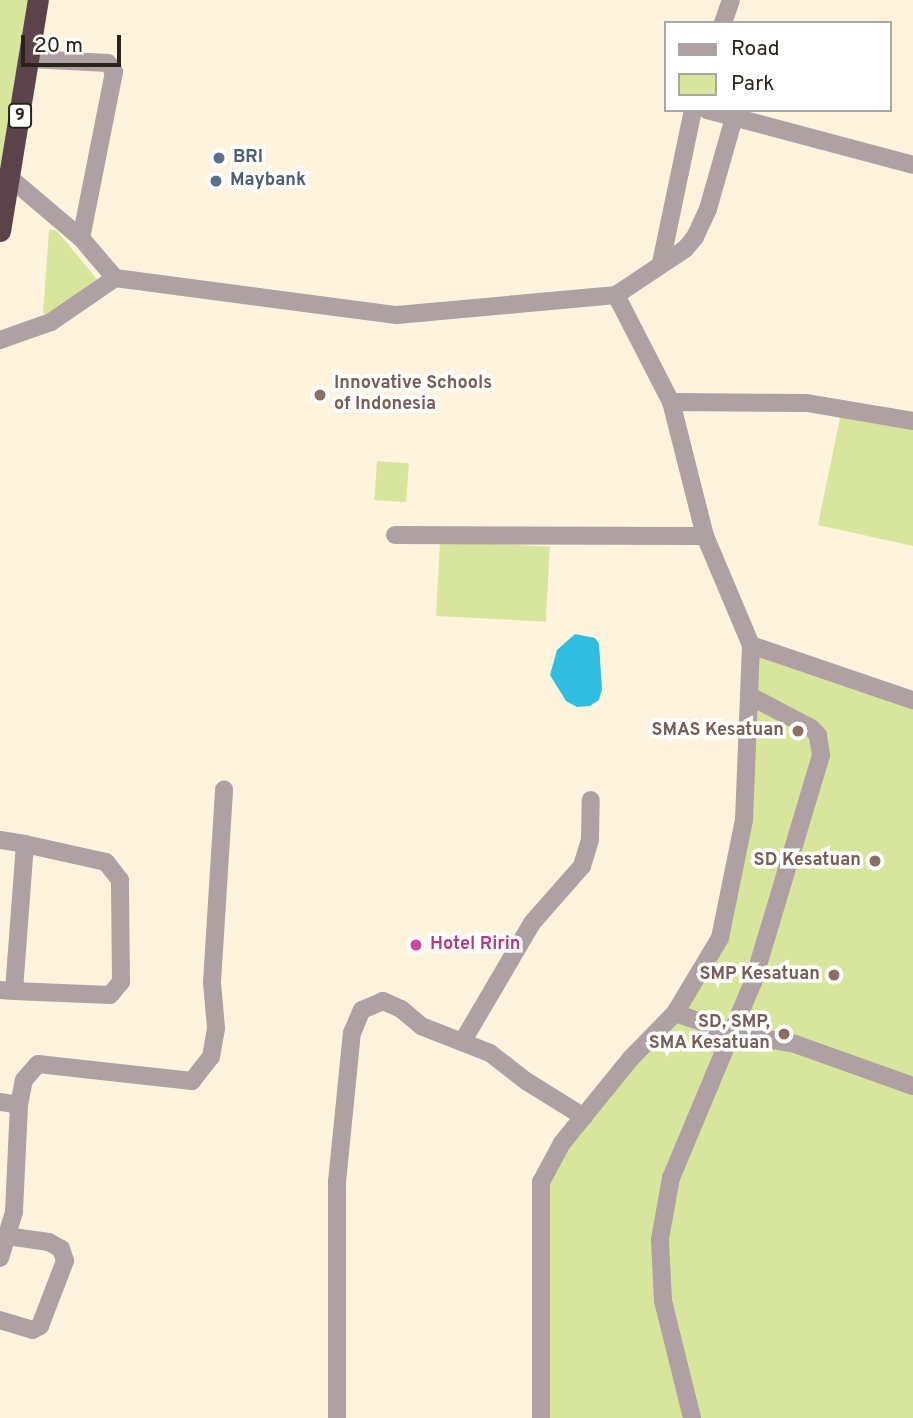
<!DOCTYPE html>
<style>
body{margin:0}
#map{position:relative;width:913px;height:1418px;overflow:hidden;background:#fef4de;font-family:Overpass,sans-serif}
div>[style]{position:absolute}
.green>*{inset:0;background:#d8e59d;transform-origin:0 0}
.water>*{inset:0;background:#30bddf}
.minor>*{height:18px;margin:-9px;padding:0 9px;transform-origin:9px;border-radius:9px;background:#aea0a3}
.highway>*{height:21px;margin:-10.5px;padding:0 10.5px;transform-origin:10.5px;border-radius:10.5px;background:#5c424a}
.dots>*{width:19px;height:19px;translate:-50% -50%;box-sizing:border-box;border:4px solid #fff;border-radius:50%}
span{translate:-50% -50%;white-space:nowrap;text-align:center;line-height:1.15;-webkit-text-stroke:7px #fff;paint-order:stroke}
.shield-label span{padding:2px 5px;background:#fff;border:2px solid;border-radius:5px;-webkit-text-stroke-width:0}
.shield-label{font-size:16px;color:#29241a;font-weight:700}
.service-label{font-size:18px;color:#4e5e75;font-weight:700}
.left{translate:0 -50%;text-align:left}
.education-label{font-size:18px;color:#785e54;font-weight:700}
.right{translate:-100% -50%;text-align:right}
.hotel-label{font-size:18px;color:#b23c85;font-weight:700}
.legend{position:absolute;left:664px;top:21px;width:228px;height:91px;box-sizing:border-box;background:#fff;border:2px solid #a9a7a3;margin:0;padding:9px 12px;list-style:none;font-size:21px;color:#29241a}
.legend li{display:flex;align-items:center;gap:14px;height:35px}
.legend b{width:35px;border:2px solid #a9a7a3}
.scale{position:absolute;left:21px;top:35px;width:100px;height:32px;box-sizing:border-box;border:4px solid #29241a;border-top:0;padding-left:9px;font-size:21px;line-height:24px;white-space:nowrap;color:#29241a;-webkit-text-stroke:5px #fff;paint-order:stroke}
</style>
<div id="map">
<div class="green">
<i style="clip-path:polygon(0 0,41px 0,0 242px)"></i>
<i style="clip-path:polygon(49px 229px,57px 231px,101px 284px,51px 318px,43px 313px)"></i>
<i style="clip-path:polygon(842px 408px,913px 422px,913px 546px,818px 525px)"></i>
<i style="left:377px;top:461px;width:32px;height:39px;rotate:4deg"></i>
<i style="left:440px;top:541px;width:110px;height:75px;rotate:3deg"></i>
<i style="clip-path:polygon(751px 645px,913px 701px,913px 1418px,541px 1418px,541px 1182px,675px 1013px,730px 900px)"></i>
</div>
<div class="water">
<i style="clip-path:polygon(575px 634px,595px 638px,599px 644px,602px 689px,599px 700px,590px 706px,577px 707px,566px 701px,550px 675px,557px 650px)"></i>
</div>
<div class="minor">
<i style="left:723px;top:23px;width:24px;rotate:-71deg"></i>
<i style="left:31px;top:59px;width:77px;rotate:3deg"></i>
<i style="left:108px;top:63px;width:11px;rotate:56deg"></i>
<i style="left:114px;top:72px;width:169px;rotate:101.2deg"></i>
<i style="left:707px;top:110px;width:213px;rotate:14.9deg"></i>
<i style="left:9px;top:177px;width:94px;rotate:40.3deg"></i>
<i style="left:81px;top:238px;width:52px;rotate:49.6deg"></i>
<i style="left:661px;top:263px;width:156px;rotate:-78.2deg"></i>
<i style="left:0;top:340px;width:54px;rotate:-19.4deg"></i>
<i style="left:51px;top:322px;width:78px;rotate:-34.5deg"></i>
<i style="left:115px;top:278px;width:284px;rotate:7.5deg"></i>
<i style="left:397px;top:315px;width:220px;rotate:-5.2deg"></i>
<i style="left:671px;top:402px;width:136px;rotate:0.4deg"></i>
<i style="left:807px;top:403px;width:108px;rotate:9.6deg"></i>
<i style="left:395px;top:535px;width:310px;rotate:0.2deg"></i>
<i style="left:751px;top:645px;width:171px;rotate:18.8deg"></i>
<i style="left:0;top:840px;width:25px;rotate:9deg"></i>
<i style="left:25px;top:844px;width:147px;rotate:94.3deg"></i>
<i style="left:14px;top:991px;width:14px;rotate:-176deg"></i>
<i style="left:14px;top:991px;width:96px;rotate:2.4deg"></i>
<i style="left:110px;top:995px;width:17px;rotate:-50deg"></i>
<i style="left:121px;top:982px;width:102px;rotate:-90.6deg"></i>
<i style="left:120px;top:880px;width:23px;rotate:-128deg"></i>
<i style="left:106px;top:862px;width:83px;rotate:-167.5deg"></i>
<i style="left:675px;top:1013px;width:62px;rotate:18.7deg"></i>
<i style="left:734px;top:1033px;width:62px;rotate:10.2deg"></i>
<i style="left:795px;top:1044px;width:125px;rotate:19.6deg"></i>
<i style="left:464px;top:1039px;width:134px;rotate:-59.6deg"></i>
<i style="left:532px;top:923px;width:76px;rotate:-48.7deg"></i>
<i style="left:582px;top:866px;width:28px;rotate:-73deg"></i>
<i style="left:590px;top:839px;width:39px;rotate:-89deg"></i>
<i style="left:0;top:1102px;width:19px;rotate:9deg"></i>
<i style="left:19px;top:1105px;width:107px;rotate:92.7deg"></i>
<i style="left:14px;top:1212px;width:48px;rotate:106.9deg"></i>
<i style="left:19px;top:1105px;width:25px;rotate:-79deg"></i>
<i style="left:24px;top:1080px;width:21px;rotate:-49deg"></i>
<i style="left:38px;top:1064px;width:155px;rotate:6.3deg"></i>
<i style="left:192px;top:1081px;width:31px;rotate:-52deg"></i>
<i style="left:211px;top:1057px;width:29px;rotate:-80deg"></i>
<i style="left:216px;top:1028px;width:46px;rotate:-95deg"></i>
<i style="left:212px;top:982px;width:193px;rotate:-86.4deg"></i>
<i style="left:0;top:1320px;width:34px;rotate:17deg"></i>
<i style="left:32px;top:1330px;width:9px;rotate:-27deg"></i>
<i style="left:40px;top:1326px;width:70px;rotate:-69deg"></i>
<i style="left:65px;top:1261px;width:13px;rotate:-108deg"></i>
<i style="left:61px;top:1249px;width:14px;rotate:-150deg"></i>
<i style="left:49px;top:1242px;width:42px;rotate:-171.9deg"></i>
<i style="left:337px;top:1418px;width:236px;rotate:-90deg"></i>
<i style="left:337px;top:1182px;width:150px;rotate:-84.3deg"></i>
<i style="left:352px;top:1033px;width:25px;rotate:-67deg"></i>
<i style="left:362px;top:1010px;width:23px;rotate:-23deg"></i>
<i style="left:383px;top:1001px;width:20px;rotate:24deg"></i>
<i style="left:401px;top:1009px;width:26px;rotate:40deg"></i>
<i style="left:421px;top:1026px;width:74px;rotate:21.4deg"></i>
<i style="left:490px;top:1053px;width:46px;rotate:37.9deg"></i>
<i style="left:526px;top:1081px;width:68px;rotate:31.8deg"></i>
<i style="left:541px;top:1418px;width:236px;rotate:-90deg"></i>
<i style="left:541px;top:1182px;width:44px;rotate:-61.7deg"></i>
<i style="left:562px;top:1143px;width:109px;rotate:-50.9deg"></i>
<i style="left:631px;top:1058px;width:63px;rotate:-45.6deg"></i>
<i style="left:675px;top:1013px;width:87px;rotate:-59deg"></i>
<i style="left:720px;top:938px;width:120px;rotate:-78.5deg"></i>
<i style="left:744px;top:820px;width:175px;rotate:-87.7deg"></i>
<i style="left:751px;top:645px;width:118px;rotate:-112.9deg"></i>
<i style="left:705px;top:536px;width:138px;rotate:-104.2deg"></i>
<i style="left:671px;top:402px;width:120px;rotate:-117.2deg"></i>
<i style="left:616px;top:295px;width:83px;rotate:-33.7deg"></i>
<i style="left:685px;top:249px;width:16px;rotate:-50deg"></i>
<i style="left:695px;top:237px;width:31px;rotate:-65deg"></i>
<i style="left:708px;top:209px;width:95px;rotate:-74.1deg"></i>
<i style="left:692px;top:1418px;width:121px;rotate:-103.9deg"></i>
<i style="left:663px;top:1301px;width:62px;rotate:-92.8deg"></i>
<i style="left:660px;top:1239px;width:62px;rotate:-79.8deg"></i>
<i style="left:671px;top:1178px;width:212px;rotate:-67.3deg"></i>
<i style="left:753px;top:982px;width:237px;rotate:-73.3deg"></i>
<i style="left:821px;top:755px;width:20px;rotate:-99deg"></i>
<i style="left:818px;top:735px;width:10px;rotate:-135deg"></i>
<i style="left:811px;top:728px;width:69px;rotate:-152.3deg"></i>
</div>
<div class="highway">
<i style="left:0;top:231px;width:234px;rotate:-80.7deg"></i>
</div>
<div class="dots">
<i style="left:219px;top:158px;background:#5c6f8a"></i>
<i style="left:216px;top:181px;background:#5c6f8a"></i>
<i style="left:320px;top:395px;background:#8d6e63"></i>
<i style="left:798px;top:731px;background:#8d6e63"></i>
<i style="left:875px;top:861px;background:#8d6e63"></i>
<i style="left:416px;top:945px;background:#d1479c"></i>
<i style="left:834px;top:975px;background:#8d6e63"></i>
<i style="left:784px;top:1034px;background:#8d6e63"></i>
</div>
<div class="shield-label">
<span style="left:20px;top:116px">9</span>
</div>
<div class="service-label">
<span class="left" style="left:233px;top:158px">BRI</span>
<span class="left" style="left:230px;top:181px">Maybank</span>
</div>
<div class="education-label">
<span class="left" style="left:334px;top:395px">Innovative Schools<br>of Indonesia</span>
<span class="right" style="left:784px;top:731px">SMAS Kesatuan</span>
<span class="right" style="left:861px;top:861px">SD Kesatuan</span>
<span class="right" style="left:820px;top:975px">SMP Kesatuan</span>
<span class="right" style="left:770px;top:1034px">SD, SMP,<br>SMA Kesatuan</span>
</div>
<div class="hotel-label">
<span class="left" style="left:430px;top:945px">Hotel Ririn</span>
</div>
<ul class="legend">
<li><b style="height:9px;background:#aea0a3"></b>Road</li>
<li><b style="height:19px;background:#d8e59d"></b>Park</li>
</ul>
<div class="scale">20 m</div>
</div>
